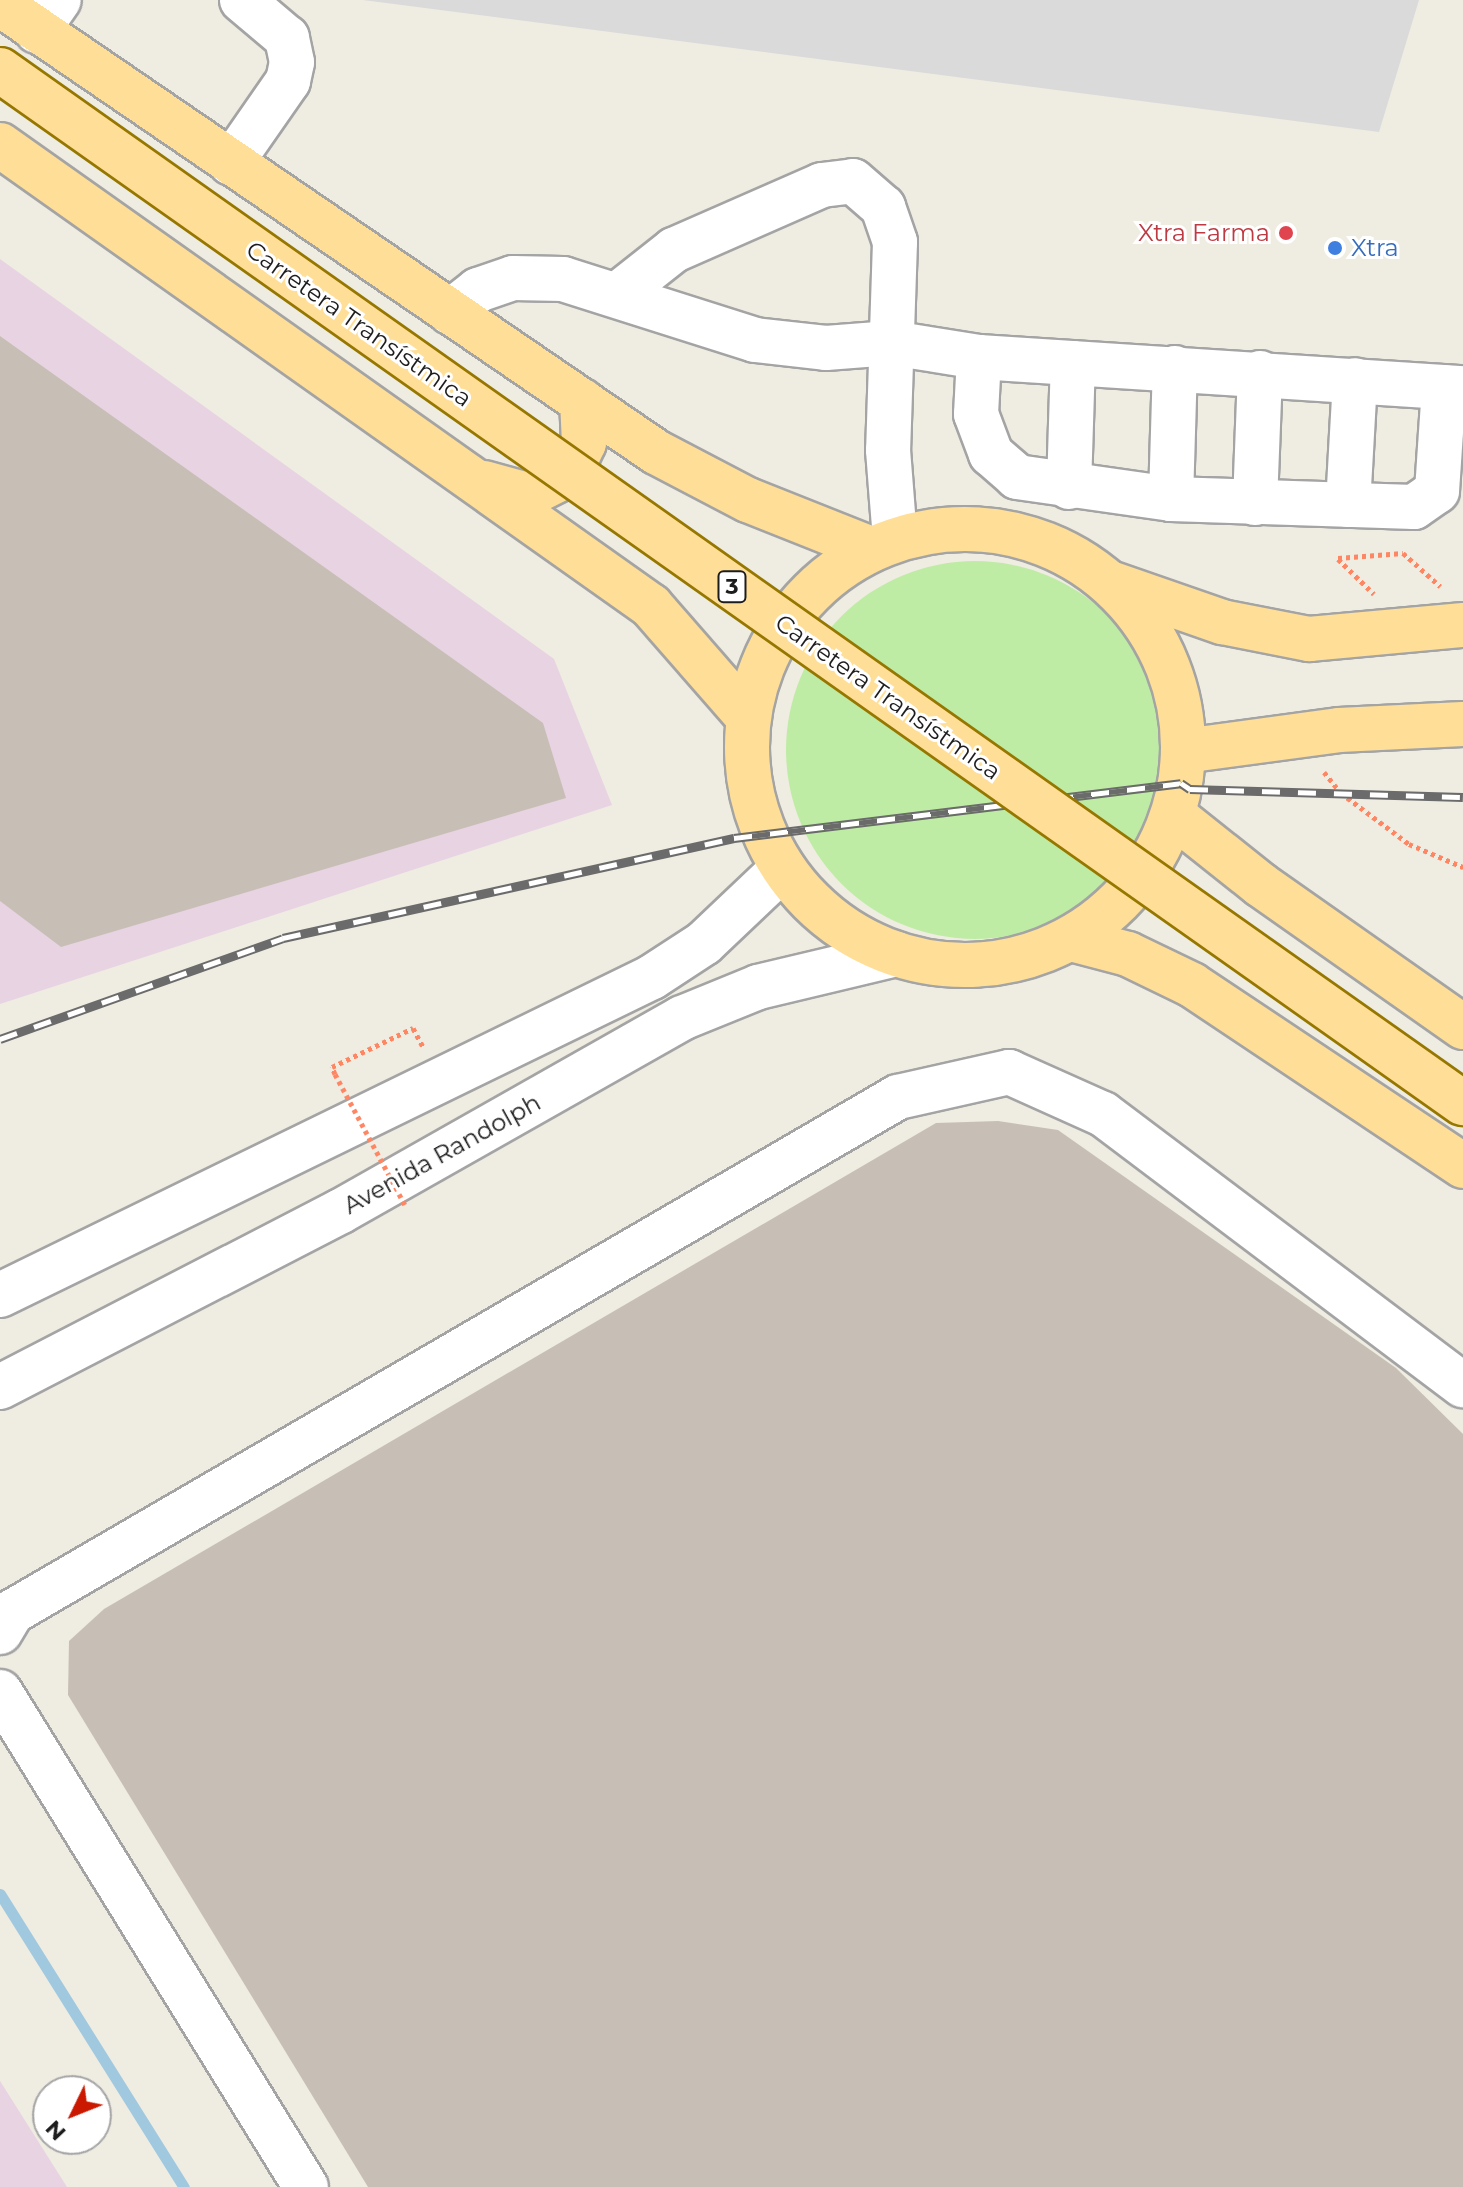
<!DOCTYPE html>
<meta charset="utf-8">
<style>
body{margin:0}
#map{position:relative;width:1463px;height:2187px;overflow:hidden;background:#efece2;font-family:Montserrat,sans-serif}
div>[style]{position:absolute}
.residential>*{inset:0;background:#dbdada}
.industrial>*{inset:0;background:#e8d3e2}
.grass>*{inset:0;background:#bfeca4}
.round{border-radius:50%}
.stream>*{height:11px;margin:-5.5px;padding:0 5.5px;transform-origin:5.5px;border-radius:5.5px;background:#a0c9df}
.building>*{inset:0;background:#c7bfb5}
.path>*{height:5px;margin-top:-2.5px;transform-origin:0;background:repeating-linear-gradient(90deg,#ff8663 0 4px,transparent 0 8px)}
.roads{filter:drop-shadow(2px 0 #a4a4a4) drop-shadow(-2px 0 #a4a4a4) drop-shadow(0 2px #a4a4a4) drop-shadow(0 -2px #a4a4a4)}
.minor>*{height:44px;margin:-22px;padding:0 22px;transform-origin:22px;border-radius:22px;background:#fff}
.major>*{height:44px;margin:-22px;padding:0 22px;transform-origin:22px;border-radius:22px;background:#ffdf97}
.major>.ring{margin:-22px;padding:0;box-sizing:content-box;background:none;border:44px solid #ffdf97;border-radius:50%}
.rail>*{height:9px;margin-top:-4.5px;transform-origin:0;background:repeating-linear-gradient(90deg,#fff 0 18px,#6b6b6b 0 36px);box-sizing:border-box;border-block:2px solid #6b6b6b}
.path-bridge>*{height:5px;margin-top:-2.5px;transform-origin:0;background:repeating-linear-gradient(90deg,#ff8663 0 4px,transparent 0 8px)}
.bridges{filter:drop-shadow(2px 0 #967700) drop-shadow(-2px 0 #967700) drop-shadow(0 2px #967700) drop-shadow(0 -2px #967700)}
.major-bridge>*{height:44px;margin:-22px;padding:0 22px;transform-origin:22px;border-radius:22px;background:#ffdf97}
.dots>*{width:22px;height:22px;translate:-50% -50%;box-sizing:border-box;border:4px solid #fff;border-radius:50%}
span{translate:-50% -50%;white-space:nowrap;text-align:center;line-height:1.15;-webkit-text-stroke:6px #fff;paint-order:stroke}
.shield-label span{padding:2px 6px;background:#fff;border:2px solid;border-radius:6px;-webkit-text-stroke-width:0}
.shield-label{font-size:22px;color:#1d1d1d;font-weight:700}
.health-label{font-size:24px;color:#be3a42}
.right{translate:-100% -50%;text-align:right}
.shop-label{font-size:24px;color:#366cbe}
.left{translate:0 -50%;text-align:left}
.street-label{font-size:24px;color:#1d1d1d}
.north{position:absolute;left:32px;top:2075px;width:80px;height:80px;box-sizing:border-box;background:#fff;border:2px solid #a5a5a5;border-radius:50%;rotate:227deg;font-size:22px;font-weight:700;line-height:32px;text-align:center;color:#1d1d1d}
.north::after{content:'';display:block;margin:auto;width:28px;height:36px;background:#ca1900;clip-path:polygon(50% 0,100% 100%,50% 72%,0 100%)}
</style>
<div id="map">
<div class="residential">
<i style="clip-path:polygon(363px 0,1419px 0,1379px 132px)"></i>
</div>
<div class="industrial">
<i style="clip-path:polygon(0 259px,554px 659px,612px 805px,0 1004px)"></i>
<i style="clip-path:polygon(0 2081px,67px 2187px,0 2187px)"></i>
</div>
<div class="grass">
<i class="round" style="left:786px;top:561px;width:378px;height:378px"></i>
</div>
<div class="stream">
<i style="left:0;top:1894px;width:346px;rotate:57.9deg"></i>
</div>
<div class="building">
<i style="clip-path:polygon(0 336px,543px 723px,566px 798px,61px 947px,0 901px)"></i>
<i style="clip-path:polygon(998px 1121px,1058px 1130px,1396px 1368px,1463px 1434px,1463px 2187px,368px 2187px,68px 1695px,69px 1641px,104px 1609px,936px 1123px)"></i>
</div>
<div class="path">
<i style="left:1338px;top:558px;width:65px;rotate:-4.4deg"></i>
<i style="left:1403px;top:553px;width:50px;rotate:41.7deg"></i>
<i style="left:1338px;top:559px;width:50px;rotate:44.2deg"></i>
<i style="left:1324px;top:772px;width:27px;rotate:51deg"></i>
<i style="left:1341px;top:793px;width:85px;rotate:36.9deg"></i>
<i style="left:1409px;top:844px;width:59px;rotate:23.1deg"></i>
<i style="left:335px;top:1074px;width:8px;rotate:-113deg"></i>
<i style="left:332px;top:1067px;width:90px;rotate:-25.7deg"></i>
<i style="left:413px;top:1028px;width:21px;rotate:62deg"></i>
</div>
<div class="roads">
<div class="minor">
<i style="left:37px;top:31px;width:38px;rotate:-55deg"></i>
<i style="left:231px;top:163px;width:100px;rotate:-55.2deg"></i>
<i style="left:288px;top:81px;width:19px;rotate:-78deg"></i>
<i style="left:292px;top:62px;width:25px;rotate:-102deg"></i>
<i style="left:287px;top:38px;width:59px;rotate:-139.8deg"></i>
<i style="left:617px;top:295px;width:73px;rotate:-38.3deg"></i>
<i style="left:674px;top:250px;width:162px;rotate:-23.7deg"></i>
<i style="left:822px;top:185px;width:31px;rotate:-7deg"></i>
<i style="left:853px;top:181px;width:40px;rotate:41deg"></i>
<i style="left:883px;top:207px;width:37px;rotate:71deg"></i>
<i style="left:895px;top:242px;width:208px;rotate:91.9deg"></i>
<i style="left:888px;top:450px;width:88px;rotate:85.5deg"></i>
<i style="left:450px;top:312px;width:36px;rotate:-38deg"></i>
<i style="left:478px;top:290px;width:37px;rotate:-19deg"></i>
<i style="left:513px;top:278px;width:50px;rotate:1.1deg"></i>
<i style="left:563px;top:279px;width:201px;rotate:17.6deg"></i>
<i style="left:755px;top:340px;width:71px;rotate:6.4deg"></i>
<i style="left:826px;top:348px;width:65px;rotate:-4.4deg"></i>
<i style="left:891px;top:343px;width:89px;rotate:9deg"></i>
<i style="left:979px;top:357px;width:485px;rotate:3.7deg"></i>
<i style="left:979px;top:357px;width:57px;rotate:93deg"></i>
<i style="left:976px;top:414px;width:43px;rotate:69.4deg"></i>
<i style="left:991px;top:454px;width:35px;rotate:41deg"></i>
<i style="left:1017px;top:477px;width:156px;rotate:8.1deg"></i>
<i style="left:1171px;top:499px;width:243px;rotate:1.9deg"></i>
<i style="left:1414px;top:507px;width:28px;rotate:-35deg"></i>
<i style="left:1437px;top:491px;width:104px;rotate:-86.1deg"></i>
<i style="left:1069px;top:487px;width:124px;rotate:-88.2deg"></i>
<i style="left:1171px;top:499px;width:131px;rotate:-88.3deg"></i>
<i style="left:1255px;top:503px;width:130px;rotate:-87.8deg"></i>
<i style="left:1348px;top:505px;width:125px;rotate:-86.8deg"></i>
<i style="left:0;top:1295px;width:725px;rotate:-26deg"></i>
<i style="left:652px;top:977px;width:62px;rotate:-33.2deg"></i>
<i style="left:704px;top:943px;width:109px;rotate:-43.5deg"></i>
<i style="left:0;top:1387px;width:384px;rotate:-27.3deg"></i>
<i style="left:341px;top:1211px;width:392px;rotate:-29.5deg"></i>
<i style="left:682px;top:1018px;width:82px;rotate:-22.2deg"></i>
<i style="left:758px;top:987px;width:142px;rotate:-13.4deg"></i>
<i style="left:0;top:1632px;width:23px;rotate:-59deg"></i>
<i style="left:12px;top:1612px;width:1025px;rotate:-30.17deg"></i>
<i style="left:898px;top:1097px;width:114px;rotate:-12.7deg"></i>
<i style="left:1009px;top:1072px;width:103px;rotate:24.1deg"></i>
<i style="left:1103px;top:1114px;width:451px;rotate:37deg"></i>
<i style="left:0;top:1692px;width:582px;rotate:58.28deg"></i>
</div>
<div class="major">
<i style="left:0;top:4px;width:794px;rotate:34.33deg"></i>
<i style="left:656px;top:452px;width:104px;rotate:27.6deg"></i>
<i style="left:748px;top:500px;width:132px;rotate:21.7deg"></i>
<i style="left:0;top:145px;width:798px;rotate:35.3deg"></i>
<i style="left:651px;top:606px;width:146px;rotate:48.9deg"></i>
<i style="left:484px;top:483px;width:46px;rotate:15.3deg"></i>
<i style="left:528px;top:495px;width:30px;rotate:-27deg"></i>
<i style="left:555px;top:481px;width:25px;rotate:-42deg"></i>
<i style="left:574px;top:464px;width:23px;rotate:-65deg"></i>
<i style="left:584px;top:443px;width:42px;rotate:-92.7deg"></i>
<i class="ring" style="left:747px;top:529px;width:392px;height:392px"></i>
<i style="left:1110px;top:583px;width:119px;rotate:19.2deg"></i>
<i style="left:1222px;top:622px;width:89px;rotate:11.1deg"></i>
<i style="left:1309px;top:639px;width:155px;rotate:-5.2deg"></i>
<i style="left:1184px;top:751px;width:156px;rotate:-7.7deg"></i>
<i style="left:1339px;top:730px;width:124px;rotate:-2.8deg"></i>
<i style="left:1173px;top:815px;width:112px;rotate:38.5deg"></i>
<i style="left:1261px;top:885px;width:247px;rotate:35.1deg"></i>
<i style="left:1071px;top:939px;width:59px;rotate:14.7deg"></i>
<i style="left:1128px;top:954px;width:71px;rotate:25.8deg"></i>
<i style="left:1192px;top:985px;width:326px;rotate:33.7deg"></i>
</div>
</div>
<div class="rail">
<i style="left:0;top:1039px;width:300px;rotate:-19.6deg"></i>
<i style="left:283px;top:938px;width:462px;rotate:-12.5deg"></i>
<i style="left:734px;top:838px;width:450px;rotate:-7deg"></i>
<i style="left:1181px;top:783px;width:11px;rotate:34deg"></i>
<i style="left:1190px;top:789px;width:273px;rotate:1.7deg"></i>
</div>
<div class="path-bridge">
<i style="left:335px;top:1074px;width:149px;rotate:61.9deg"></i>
</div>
<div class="bridges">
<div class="major-bridge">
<i style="left:0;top:70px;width:1791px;rotate:35.23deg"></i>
</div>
</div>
<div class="dots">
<i style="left:1286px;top:233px;background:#e0444e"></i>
<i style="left:1335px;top:248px;background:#3f7fe0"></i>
</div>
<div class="shield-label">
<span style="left:732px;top:587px">3</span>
</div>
<div class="health-label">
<span class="right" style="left:1270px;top:233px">Xtra Farma</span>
</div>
<div class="shop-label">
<span class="left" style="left:1351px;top:248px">Xtra</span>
</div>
<div class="street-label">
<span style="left:359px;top:324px;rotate:35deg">Carretera Transístmica</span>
<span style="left:888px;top:697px;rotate:35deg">Carretera Transístmica</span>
<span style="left:442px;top:1154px;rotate:-29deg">Avenida Randolph</span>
</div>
<div class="north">N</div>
</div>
